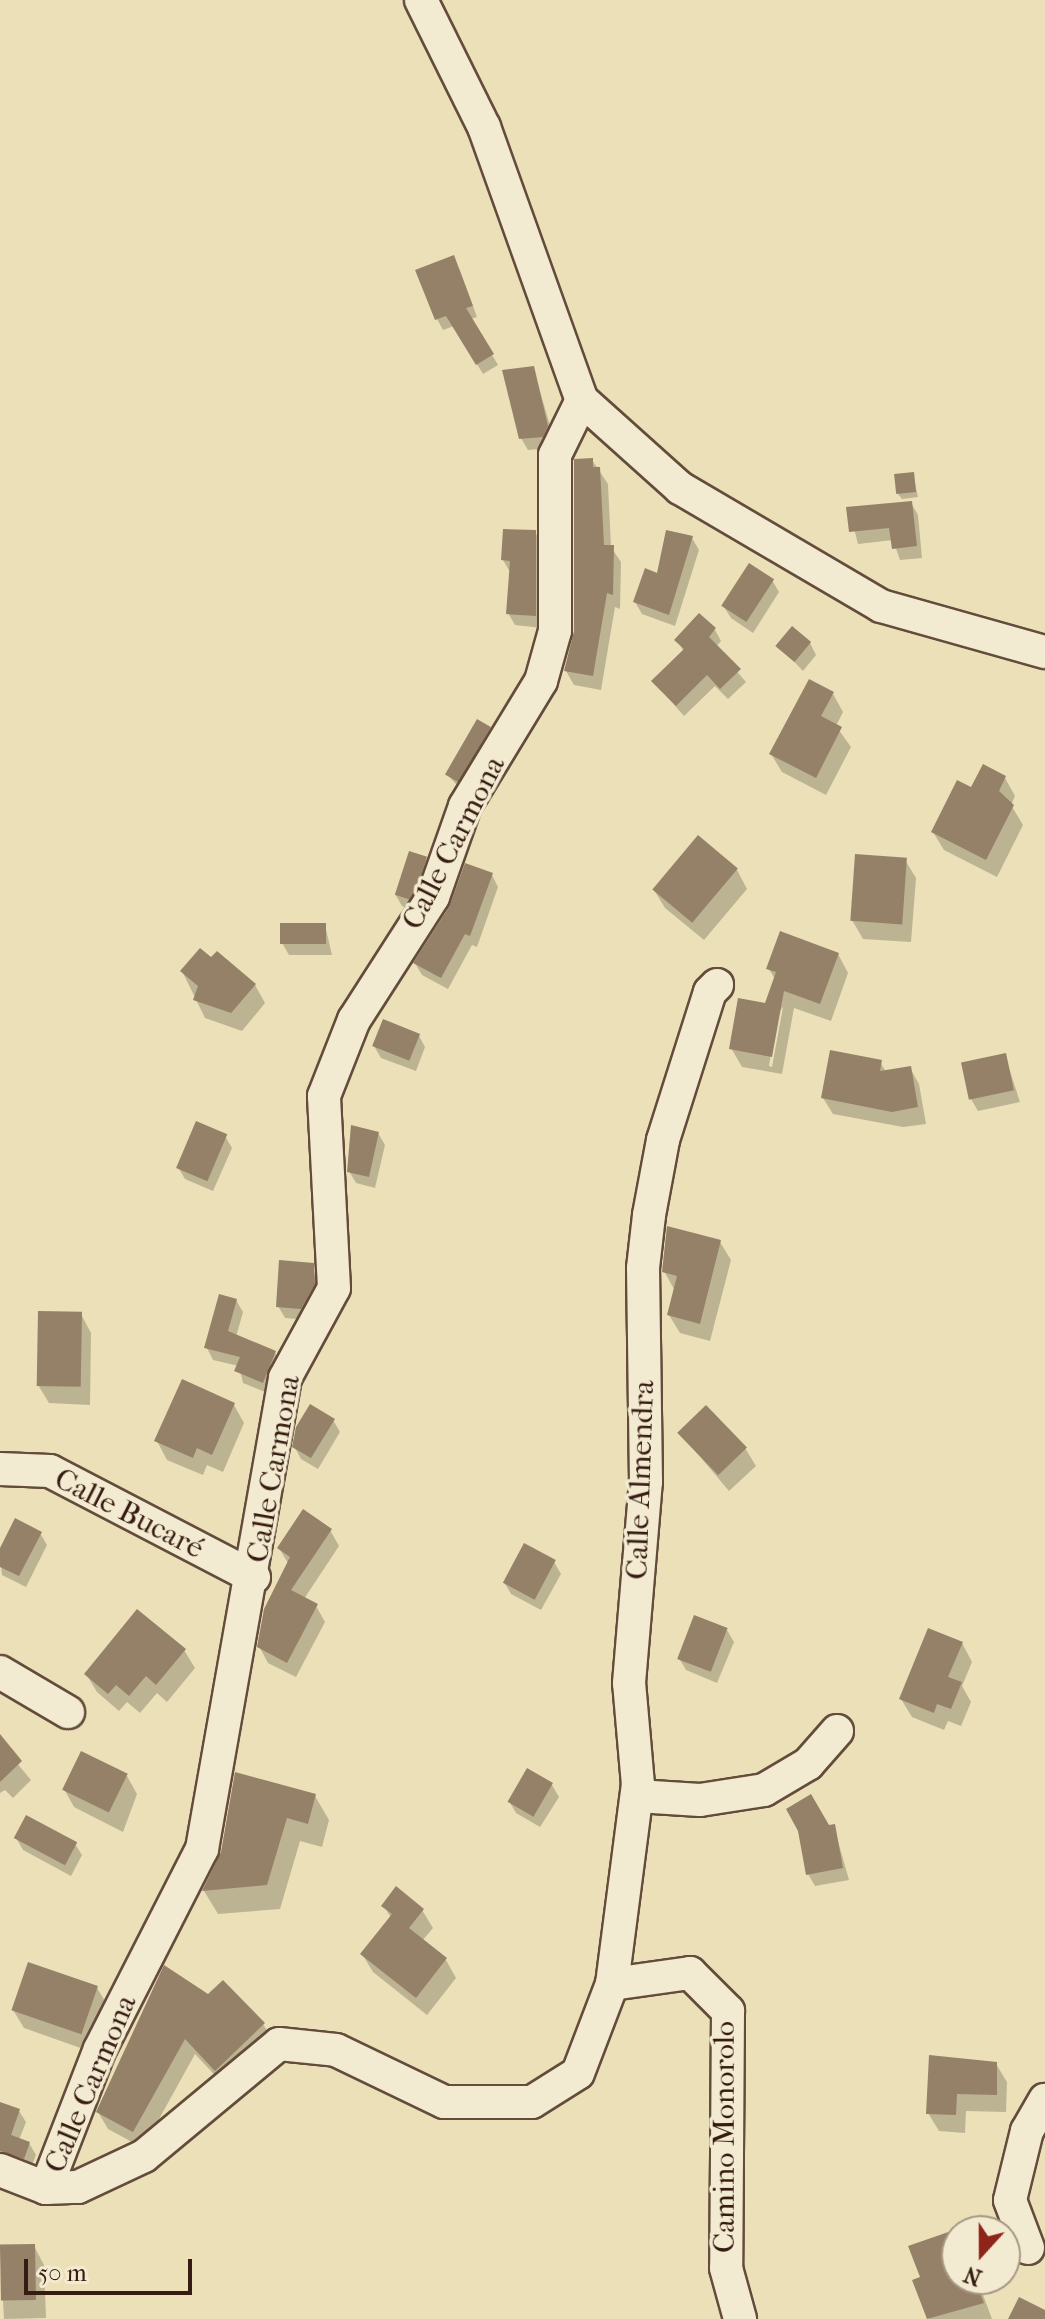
<!DOCTYPE html>
<meta charset="utf-8">
<style>
body{margin:0}
#map{position:relative;width:1045px;height:2319px;overflow:hidden;background:#ece0b8;font-family:"IM FELL French Canon",serif}
div>[style]{position:absolute}
.shadow>*{inset:0;background:#0003}
.building>*{inset:0;background:#958168;transform-origin:0 0}
.roads{filter:drop-shadow(2px 0 #644c3c) drop-shadow(-2px 0 #644c3c) drop-shadow(0 2px #644c3c) drop-shadow(0 -2px #644c3c)}
.minor>*{height:32px;margin:-16px;padding:0 16px;transform-origin:16px;border-radius:16px;background:#f3ebd1}
span{translate:-50% -50%;white-space:nowrap;text-align:center;line-height:1.15;-webkit-text-stroke:7px #f3ebd1;paint-order:stroke}
.street-label{font-size:30px;color:#361b12}
.north{position:absolute;left:941px;top:2215px;width:80px;height:80px;box-sizing:border-box;background:#f3ebd1;border:2px solid #a79885;border-radius:50%;rotate:201deg;font-size:22px;font-weight:700;line-height:32px;text-align:center;color:#361b12}
.north::after{content:'';display:block;margin:auto;width:28px;height:36px;background:#8f2418;clip-path:polygon(50% 0,100% 100%,50% 72%,0 100%)}
.scale{position:absolute;left:24px;top:2259px;width:168px;height:36px;box-sizing:border-box;border:4px solid #361b12;border-top:0;padding-left:10px;font-size:24px;line-height:28px;white-space:nowrap;color:#361b12;-webkit-text-stroke:6px #f3ebd1;paint-order:stroke}
</style>
<div id="map">
<div class="shadow">
<i style="clip-path:polygon(459px 268px,477px 317px,471px 319px,498px 365px,483px 374px,454px 326px,443px 330px,437px 319px)"></i>
<i style="clip-path:polygon(533px 368px,554px 439px,549px 448px,528px 450px,521px 438px)"></i>
<i style="clip-path:polygon(592px 460px,608px 484px,611px 547px,621px 562px,620px 609px,615px 607px,601px 690px,574px 685px,566px 671px,576px 632px)"></i>
<i style="clip-path:polygon(913px 474px,918px 497px,902px 499px,898px 494px)"></i>
<i style="clip-path:polygon(911px 503px,918px 515px,922px 558px,900px 560px,893px 540px,858px 544px,849px 509px)"></i>
<i style="clip-path:polygon(535px 532px,542px 544px,542px 628px,515px 625px,508px 613px,510px 572px,503px 560px)"></i>
<i style="clip-path:polygon(692px 538px,699px 550px,675px 626px,642px 614px,635px 602px)"></i>
<i style="clip-path:polygon(772px 580px,779px 592px,753px 633px,731px 618px,724px 607px)"></i>
<i style="clip-path:polygon(715px 630px,721px 641px,716px 647px,746px 682px,728px 699px,715px 686px,684px 716px,654px 682px,684px 652px,677px 640px)"></i>
<i style="clip-path:polygon(810px 643px,816px 655px,803px 671px,779px 646px)"></i>
<i style="clip-path:polygon(833px 694px,843px 712px,836px 726px,851px 747px,826px 795px,782px 772px,771px 754px)"></i>
<i style="clip-path:polygon(489px 728px,496px 740px,464px 793px,447px 774px)"></i>
<i style="clip-path:polygon(1005px 778px,1015px 796px,1011px 805px,1023px 825px,997px 877px,944px 850px,933px 832px,972px 790px)"></i>
<i style="clip-path:polygon(425px 859px,432px 871px,415px 910px,402px 906px,395px 894px)"></i>
<i style="clip-path:polygon(905px 860px,916px 878px,911px 942px,863px 939px,852px 920px)"></i>
<i style="clip-path:polygon(737px 870px,747px 889px,704px 940px,665px 908px,654px 890px)"></i>
<i style="clip-path:polygon(492px 875px,498px 887px,477px 947px,472px 945px,448px 989px,422px 975px,415px 963px)"></i>
<i style="clip-path:polygon(325px 925px,332px 955px,289px 955px,282px 943px)"></i>
<i style="clip-path:polygon(evenodd,838px 954px,848px 973px,831px 1021px,794px 1008px,782px 1074px,742px 1067px,731px 1048px,767px 1005px,776px 981px,769px 969px,838px 954px,783px 1007px,772px 1067px,769px 1066px,777px 1015px,783px 1007px)"></i>
<i style="clip-path:polygon(182px 971px,255px 985px,265px 1003px,242px 1031px,205px 1018px)"></i>
<i style="clip-path:polygon(419px 1036px,425px 1047px,416px 1071px,381px 1058px,374px 1046px)"></i>
<i style="clip-path:polygon(1005px 1056px,1020px 1102px,978px 1111px,971px 1099px)"></i>
<i style="clip-path:polygon(880px 1062px,886px 1072px,910px 1068px,919px 1084px,926px 1124px,903px 1127px,833px 1114px,823px 1098px)"></i>
<i style="clip-path:polygon(378px 1133px,385px 1145px,375px 1188px,356px 1183px,349px 1171px)"></i>
<i style="clip-path:polygon(225px 1136px,232px 1148px,213px 1191px,185px 1179px,178px 1167px)"></i>
<i style="clip-path:polygon(720px 1242px,731px 1260px,710px 1341px,680px 1333px,669px 1315px,675px 1291px,664px 1271px)"></i>
<i style="clip-path:polygon(312px 1265px,320px 1297px,308px 1320px,285px 1318px,278px 1306px)"></i>
<i style="clip-path:polygon(236px 1300px,243px 1312px,236px 1337px,275px 1353px,282px 1365px,270px 1394px,243px 1383px,239px 1366px,213px 1360px,207px 1348px)"></i>
<i style="clip-path:polygon(81px 1314px,91px 1333px,90px 1405px,49px 1403px,38px 1385px)"></i>
<i style="clip-path:polygon(234px 1405px,244px 1423px,223px 1472px,207px 1465px,203px 1475px,167px 1460px,157px 1441px)"></i>
<i style="clip-path:polygon(333px 1420px,340px 1432px,318px 1469px,301px 1459px,294px 1446px)"></i>
<i style="clip-path:polygon(680px 1433px,745px 1448px,756px 1466px,729px 1491px)"></i>
<i style="clip-path:polygon(330px 1530px,339px 1546px,304px 1599px,316px 1606px,325px 1622px,296px 1677px,268px 1663px,259px 1646px,289px 1565px,279px 1548px)"></i>
<i style="clip-path:polygon(40px 1533px,47px 1545px,26px 1587px,2px 1575px,0 1553px)"></i>
<i style="clip-path:polygon(554px 1562px,561px 1574px,541px 1610px,511px 1594px,504px 1582px)"></i>
<i style="clip-path:polygon(727px 1630px,734px 1642px,717px 1683px,686px 1670px,679px 1658px)"></i>
<i style="clip-path:polygon(962px 1643px,972px 1662px,962px 1686px,971px 1702px,961px 1726px,948px 1721px,944px 1730px,912px 1717px,901px 1699px)"></i>
<i style="clip-path:polygon(184px 1650px,195px 1668px,167px 1702px,157px 1693px,140px 1713px,127px 1702px,119px 1711px,97px 1692px,86px 1674px)"></i>
<i style="clip-path:polygon(0 1743px,31px 1780px,13px 1798px,5px 1790px,0 1793px)"></i>
<i style="clip-path:polygon(127px 1776px,137px 1794px,123px 1832px,74px 1807px,64px 1789px)"></i>
<i style="clip-path:polygon(552px 1785px,559px 1797px,540px 1827px,516px 1813px,509px 1801px)"></i>
<i style="clip-path:polygon(315px 1796px,329px 1820px,322px 1847px,300px 1841px,280px 1909px,218px 1914px,204px 1891px,223px 1853px)"></i>
<i style="clip-path:polygon(834px 1827px,849px 1880px,815px 1886px,808px 1874px,828px 1828px)"></i>
<i style="clip-path:polygon(16px 1838px,75px 1844px,82px 1855px,71px 1876px,23px 1850px)"></i>
<i style="clip-path:polygon(384px 1906px,422px 1910px,433px 1928px,422px 1941px,446px 1960px,456px 1978px,427px 2015px,373px 1972px,362px 1954px,391px 1918px)"></i>
<i style="clip-path:polygon(97px 1988px,108px 2006px,92px 2052px,24px 2028px,13px 2010px)"></i>
<i style="clip-path:polygon(208px 1997px,263px 2024px,273px 2041px,225px 2086px,195px 2054px,143px 2148px,108px 2129px,98px 2112px)"></i>
<i style="clip-path:polygon(996px 2064px,1007px 2082px,1006px 2112px,966px 2111px,965px 2133px,939px 2131px,928px 2113px)"></i>
<i style="clip-path:polygon(0 2104px,19px 2111px,26px 2122px,19px 2140px,29px 2143px,36px 2155px,30px 2170px,0 2162px)"></i>
<i style="clip-path:polygon(957px 2233px,957px 2279px,977px 2279px,992px 2319px,929px 2319px,915px 2281px,923px 2278px)"></i>
<i style="clip-path:polygon(34px 2246px,44px 2265px,46px 2318px,4px 2319px,0 2247px)"></i>
</div>
<div class="building">
<i style="clip-path:polygon(454px 255px,473px 306px,466px 308px,494px 354px,476px 365px,446px 316px,435px 320px,415px 270px)"></i>
<i style="clip-path:polygon(534px 366px,548px 426px,543px 437px,519px 439px,502px 370px)"></i>
<i style="clip-path:polygon(593px 458px,593px 467px,600px 467px,604px 545px,614px 545px,613px 595px,607px 593px,593px 676px,564px 671px,574px 631px,574px 459px)"></i>
<i style="left:914px;top:472px;width:20px;height:20px;rotate:84deg"></i>
<i style="clip-path:polygon(912px 501px,917px 546px,892px 549px,889px 528px,849px 532px,846px 507px)"></i>
<i style="clip-path:polygon(503px 529px,536px 530px,536px 616px,506px 614px,510px 561px,501px 560px)"></i>
<i style="clip-path:polygon(666px 530px,693px 536px,669px 615px,633px 602px,645px 568px,657px 573px)"></i>
<i style="left:749px;top:563px;width:30px;height:51px;rotate:33deg"></i>
<i style="clip-path:polygon(699px 613px,716px 628px,709px 637px,741px 669px,720px 689px,707px 675px,676px 706px,651px 681px,684px 649px,674px 640px)"></i>
<i style="left:792px;top:626px;width:25px;height:26px;rotate:40deg"></i>
<i style="clip-path:polygon(809px 679px,834px 692px,821px 716px,842px 727px,816px 778px,769px 754px)"></i>
<i style="left:477px;top:719px;width:16px;height:64px;rotate:30deg"></i>
<i style="clip-path:polygon(983px 764px,1006px 776px,999px 791px,1014px 805px,986px 860px,931px 832px,957px 780px,971px 787px)"></i>
<i style="left:698px;top:835px;width:52px;height:71px;rotate:40deg"></i>
<i style="left:409px;top:851px;width:19px;height:46px;rotate:18deg"></i>
<i style="left:855px;top:854px;width:52px;height:67px;rotate:4deg"></i>
<i style="clip-path:polygon(465px 863px,493px 873px,470px 936px,465px 934px,441px 978px,413px 963px,449px 907px)"></i>
<i style="left:280px;top:923px;width:46px;height:21px"></i>
<i style="clip-path:polygon(780px 931px,839px 953px,820px 1004px,784px 991px,772px 1057px,729px 1049px,738px 998px,765px 1003px,776px 972px,766px 969px)"></i>
<i style="clip-path:polygon(200px 948px,211px 957px,217px 951px,256px 984px,231px 1013px,193px 1000px,198px 986px,180px 971px)"></i>
<i style="left:383px;top:1019px;width:40px;height:29px;rotate:22deg"></i>
<i style="clip-path:polygon(830px 1050px,882px 1060px,880px 1071px,911px 1066px,918px 1107px,892px 1112px,821px 1098px)"></i>
<i style="left:1006px;top:1053px;width:38px;height:46px;rotate:78deg"></i>
<i style="left:196px;top:1121px;width:34px;height:51px;rotate:23deg"></i>
<i style="clip-path:polygon(351px 1125px,379px 1132px,369px 1177px,347px 1172px)"></i>
<i style="clip-path:polygon(667px 1226px,721px 1240px,700px 1324px,667px 1315px,677px 1276px,662px 1272px)"></i>
<i style="clip-path:polygon(279px 1260px,314px 1263px,315px 1284px,301px 1309px,276px 1307px)"></i>
<i style="clip-path:polygon(219px 1294px,237px 1299px,228px 1331px,276px 1351px,263px 1383px,234px 1371px,240px 1357px,204px 1348px)"></i>
<i style="left:38px;top:1311px;width:44px;height:75px;rotate:1deg"></i>
<i style="clip-path:polygon(182px 1379px,235px 1403px,212px 1455px,197px 1448px,193px 1458px,154px 1441px)"></i>
<i style="clip-path:polygon(310px 1404px,335px 1419px,311px 1458px,292px 1447px,296px 1427px)"></i>
<i style="left:706px;top:1405px;width:59px;height:40px;rotate:46deg"></i>
<i style="clip-path:polygon(303px 1509px,332px 1529px,291px 1590px,318px 1604px,287px 1663px,257px 1647px,264px 1609px,290px 1557px,277px 1548px)"></i>
<i style="clip-path:polygon(15px 1518px,42px 1532px,19px 1576px,0 1567px,0 1548px)"></i>
<i style="left:524px;top:1543px;width:36px;height:45px;rotate:28deg"></i>
<i style="clip-path:polygon(137px 1609px,186px 1649px,156px 1685px,146px 1676px,129px 1696px,116px 1685px,108px 1694px,84px 1674px)"></i>
<i style="left:694px;top:1615px;width:36px;height:47px;rotate:21deg"></i>
<i style="clip-path:polygon(928px 1628px,963px 1642px,948px 1677px,962px 1682px,951px 1709px,937px 1704px,934px 1713px,899px 1699px)"></i>
<i style="clip-path:polygon(0 1734px,22px 1761px,0 1782px)"></i>
<i style="left:81px;top:1751px;width:52px;height:43px;rotate:26deg"></i>
<i style="left:527px;top:1768px;width:30px;height:39px;rotate:30deg"></i>
<i style="clip-path:polygon(235px 1772px,316px 1794px,308px 1824px,287px 1818px,267px 1885px,202px 1891px,221px 1852px)"></i>
<i style="clip-path:polygon(811px 1794px,829px 1825px,835px 1824px,843px 1868px,806px 1875px,798px 1831px,786px 1809px)"></i>
<i style="left:26px;top:1815px;width:58px;height:26px;rotate:28deg"></i>
<i style="clip-path:polygon(396px 1886px,424px 1909px,409px 1928px,447px 1958px,416px 1998px,360px 1954px,392px 1914px,381px 1906px)"></i>
<i style="left:28px;top:1962px;width:74px;height:51px;rotate:19deg"></i>
<i style="clip-path:polygon(164px 1965px,208px 1994px,223px 1980px,265px 2023px,215px 2071px,185px 2039px,133px 2132px,96px 2112px)"></i>
<i style="clip-path:polygon(929px 2055px,997px 2062px,997px 2095px,957px 2094px,956px 2115px,926px 2114px)"></i>
<i style="clip-path:polygon(0 2102px,20px 2109px,11px 2135px,30px 2142px,24px 2159px,0 2151px)"></i>
<i style="clip-path:polygon(957px 2229px,957px 2279px,975px 2279px,984px 2303px,927px 2319px,912px 2280px,920px 2277px,908px 2246px)"></i>
<i style="left:35px;top:2244px;width:56px;height:35px;rotate:89deg"></i>
<i style="clip-path:polygon(1019px 2297px,1045px 2310px,1045px 2319px,1008px 2319px)"></i>
</div>
<div class="roads">
<div class="minor">
<i style="left:421px;top:0;width:142px;rotate:63.6deg"></i>
<i style="left:484px;top:127px;width:290px;rotate:70.3deg"></i>
<i style="left:582px;top:400px;width:132px;rotate:41.9deg"></i>
<i style="left:680px;top:488px;width:233px;rotate:30.4deg"></i>
<i style="left:881px;top:606px;width:170px;rotate:15.7deg"></i>
<i style="left:0;top:1469px;width:50px;rotate:2.3deg"></i>
<i style="left:50px;top:1471px;width:230px;rotate:27.5deg"></i>
<i style="left:0;top:1672px;width:79px;rotate:30.5deg"></i>
<i style="left:637px;top:1796px;width:63px;rotate:3.6deg"></i>
<i style="left:700px;top:1800px;width:65px;rotate:-8.9deg"></i>
<i style="left:764px;top:1790px;width:51px;rotate:-30.6deg"></i>
<i style="left:808px;top:1764px;width:44px;rotate:-48.7deg"></i>
<i style="left:612px;top:1984px;width:79px;rotate:-8deg"></i>
<i style="left:690px;top:1973px;width:54px;rotate:45deg"></i>
<i style="left:728px;top:2011px;width:257px;rotate:90.4deg"></i>
<i style="left:726px;top:2268px;width:53px;rotate:74.6deg"></i>
<i style="left:0;top:2170px;width:49px;rotate:21.4deg"></i>
<i style="left:46px;top:2188px;width:32px;rotate:-2deg"></i>
<i style="left:78px;top:2187px;width:73px;rotate:-25.2deg"></i>
<i style="left:144px;top:2156px;width:175px;rotate:-39.7deg"></i>
<i style="left:279px;top:2044px;width:57px;rotate:6deg"></i>
<i style="left:336px;top:2050px;width:120px;rotate:25.7deg"></i>
<i style="left:444px;top:2102px;width:88px"></i>
<i style="left:532px;top:2102px;width:54px;rotate:-32.2deg"></i>
<i style="left:578px;top:2073px;width:95px;rotate:-69.1deg"></i>
<i style="left:612px;top:1984px;width:201px;rotate:-82.6deg"></i>
<i style="left:638px;top:1785px;width:102px;rotate:-95deg"></i>
<i style="left:629px;top:1683px;width:202px;rotate:-85.2deg"></i>
<i style="left:646px;top:1482px;width:214px;rotate:-90.8deg"></i>
<i style="left:643px;top:1268px;width:53px;rotate:-83.5deg"></i>
<i style="left:649px;top:1215px;width:76px;rotate:-79.4deg"></i>
<i style="left:663px;top:1140px;width:155px;rotate:-72.4deg"></i>
<i style="left:710px;top:992px;width:10px;rotate:-45deg"></i>
<i style="left:46px;top:2188px;width:149px;rotate:-68.8deg"></i>
<i style="left:100px;top:2049px;width:225px;rotate:-63deg"></i>
<i style="left:202px;top:1849px;width:478px;rotate:-80deg"></i>
<i style="left:285px;top:1378px;width:102px;rotate:-61.4deg"></i>
<i style="left:334px;top:1288px;width:192px;rotate:-93deg"></i>
<i style="left:324px;top:1096px;width:82px;rotate:-68.5deg"></i>
<i style="left:354px;top:1020px;width:146px;rotate:-57.3deg"></i>
<i style="left:433px;top:897px;width:96px;rotate:-70.6deg"></i>
<i style="left:465px;top:806px;width:146px;rotate:-58.7deg"></i>
<i style="left:541px;top:681px;width:52px;rotate:-74.4deg"></i>
<i style="left:555px;top:631px;width:176px;rotate:-90deg"></i>
<i style="left:555px;top:455px;width:61px;rotate:-63.9deg"></i>
<i style="left:1028px;top:2248px;width:51px;rotate:-110.6deg"></i>
<i style="left:1010px;top:2200px;width:71px;rotate:-76.2deg"></i>
<i style="left:1027px;top:2131px;width:36px;rotate:-60deg"></i>
</div>
</div>
<div class="street-label">
<span style="left:454px;top:843px;rotate:-63deg">Calle Carmona</span>
<span style="left:274px;top:1469px;rotate:-80deg">Calle Carmona</span>
<span style="left:641px;top:1480px;rotate:-88deg">Calle Almendra</span>
<span style="left:129px;top:1514px;rotate:27deg">Calle Bucaré</span>
<span style="left:91px;top:2084px;rotate:-67deg">Calle Carmona</span>
<span style="left:725px;top:2137px;rotate:-90deg">Camino Monorolo</span>
</div>
<div class="north">N</div>
<div class="scale">50 m</div>
</div>
